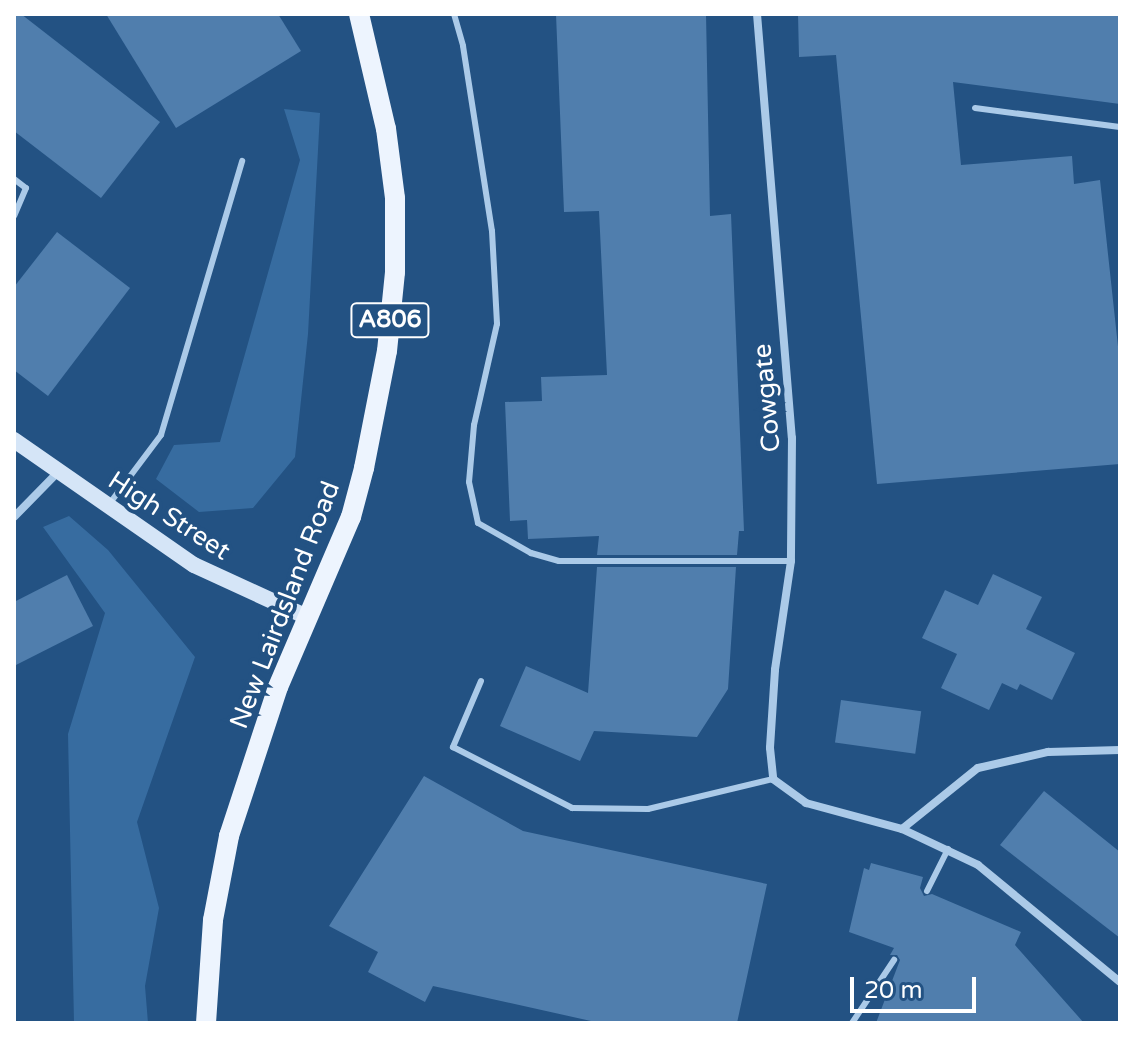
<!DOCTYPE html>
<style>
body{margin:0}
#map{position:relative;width:1134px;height:1037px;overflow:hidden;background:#235283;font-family:"Varela Round",sans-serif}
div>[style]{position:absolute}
.green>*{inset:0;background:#376ca0}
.building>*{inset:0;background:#507ead;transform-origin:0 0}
.lane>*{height:6px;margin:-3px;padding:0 3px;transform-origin:3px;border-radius:3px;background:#abcae8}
.street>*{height:8px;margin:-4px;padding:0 4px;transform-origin:4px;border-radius:4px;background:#abcae8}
.secondary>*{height:16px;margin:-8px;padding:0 8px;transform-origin:8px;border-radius:8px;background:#d5e5f7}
.primary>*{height:20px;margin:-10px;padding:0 10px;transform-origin:10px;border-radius:10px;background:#edf4fe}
span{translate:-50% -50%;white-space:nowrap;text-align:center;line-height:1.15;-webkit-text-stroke:8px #235283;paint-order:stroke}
.shield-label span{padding:2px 6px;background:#235283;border:2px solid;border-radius:6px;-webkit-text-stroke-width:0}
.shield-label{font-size:24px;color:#fff;font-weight:700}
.street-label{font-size:26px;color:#fff}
.frame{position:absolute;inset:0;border:16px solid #fff;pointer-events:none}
.scale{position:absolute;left:850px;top:977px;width:126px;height:36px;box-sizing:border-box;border:4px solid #fff;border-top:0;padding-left:10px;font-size:24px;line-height:28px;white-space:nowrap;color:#fff;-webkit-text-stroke:6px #235283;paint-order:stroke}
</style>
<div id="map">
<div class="green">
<i style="clip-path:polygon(284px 109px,320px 113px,308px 334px,295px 457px,253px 508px,199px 512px,156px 479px,174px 445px,220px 442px,300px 160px)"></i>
<i style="clip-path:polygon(69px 516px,108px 550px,195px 657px,137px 822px,159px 908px,145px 986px,148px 1023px,74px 1023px,68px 734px,105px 613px,43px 527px)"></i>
</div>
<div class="building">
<i style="clip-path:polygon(14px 14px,21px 14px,160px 122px,101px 198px,14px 131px)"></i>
<i style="clip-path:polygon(106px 14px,278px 14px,301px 51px,176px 128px)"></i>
<i style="clip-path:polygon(556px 14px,706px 14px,710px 216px,731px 214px,744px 531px,739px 531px,737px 555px,597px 555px,599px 536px,528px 539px,527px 520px,510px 521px,505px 402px,542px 401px,541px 377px,607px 375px,599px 211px,564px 212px)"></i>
<i style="clip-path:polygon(798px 14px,1120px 14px,1120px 104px,953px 82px,961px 165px,1072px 156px,1074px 184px,1100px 180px,1120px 365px,1120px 464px,877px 484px,836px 55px,799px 57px)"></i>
<i style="clip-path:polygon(57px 232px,130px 288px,48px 396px,14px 370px,14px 287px)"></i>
<i style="clip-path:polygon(597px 567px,736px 567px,728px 689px,697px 737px,594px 731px,580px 761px,500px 726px,526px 666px,588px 693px)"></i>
<i style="clip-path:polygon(993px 574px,1042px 597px,1026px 629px,1075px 653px,1052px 700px,1020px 684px,1017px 690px,1002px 683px,989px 710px,941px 688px,957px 654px,922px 638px,945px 590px,978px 605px)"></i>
<i style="clip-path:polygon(67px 575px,93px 626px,14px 666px,14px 602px)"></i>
<i style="left:841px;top:700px;width:81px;height:43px;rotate:8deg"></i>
<i style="clip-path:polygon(424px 776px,523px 831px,767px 884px,737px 1023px,600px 1023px,433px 986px,425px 1002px,368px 972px,378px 952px,329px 926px)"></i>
<i style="clip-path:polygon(1044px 791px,1120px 852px,1120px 938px,1000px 845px)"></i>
<i style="clip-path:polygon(871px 863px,923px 877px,920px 888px,924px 896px,932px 894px,1021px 932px,1015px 945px,1084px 1023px,876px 1023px,900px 960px,897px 955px,890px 955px,894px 948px,849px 932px,864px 868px,869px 870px)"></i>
</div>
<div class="lane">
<i style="left:454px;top:14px;width:33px;rotate:74deg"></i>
<i style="left:463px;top:46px;width:187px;rotate:81.1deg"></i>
<i style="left:492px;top:231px;width:93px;rotate:86.9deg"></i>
<i style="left:497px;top:324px;width:104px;rotate:102.8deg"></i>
<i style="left:474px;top:425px;width:57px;rotate:95deg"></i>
<i style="left:469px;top:482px;width:42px;rotate:77.6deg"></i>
<i style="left:478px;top:523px;width:61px;rotate:29.5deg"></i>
<i style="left:531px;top:553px;width:29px;rotate:16deg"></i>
<i style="left:559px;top:561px;width:232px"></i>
<i style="left:975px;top:108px;width:146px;rotate:7.5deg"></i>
<i style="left:14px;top:179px;width:15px;rotate:37deg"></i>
<i style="left:26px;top:188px;width:30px;rotate:113deg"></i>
<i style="left:110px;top:503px;width:85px;rotate:-53.1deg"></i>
<i style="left:161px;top:435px;width:286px;rotate:-73.5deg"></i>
<i style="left:481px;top:681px;width:72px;rotate:113deg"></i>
<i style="left:453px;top:747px;width:134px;rotate:27.1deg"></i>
<i style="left:572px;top:808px;width:76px;rotate:0.8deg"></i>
<i style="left:648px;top:809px;width:129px;rotate:-13.5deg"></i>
<i style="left:927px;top:891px;width:47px;rotate:-63.4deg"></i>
<i style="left:852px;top:1023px;width:76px;rotate:-56.3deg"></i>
</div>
<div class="street">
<i style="left:757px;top:14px;width:425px;rotate:85.3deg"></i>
<i style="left:792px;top:438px;width:123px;rotate:90.5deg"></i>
<i style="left:791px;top:561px;width:110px;rotate:98.4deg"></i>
<i style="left:775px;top:670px;width:78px;rotate:93.7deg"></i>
<i style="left:770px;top:748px;width:31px;rotate:84deg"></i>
<i style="left:773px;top:779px;width:41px;rotate:36deg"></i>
<i style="left:806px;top:803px;width:99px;rotate:15.2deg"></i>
<i style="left:902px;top:829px;width:84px;rotate:25.3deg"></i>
<i style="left:978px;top:865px;width:184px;rotate:39.5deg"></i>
<i style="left:14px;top:517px;width:63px;rotate:-45.6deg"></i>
<i style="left:902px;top:829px;width:97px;rotate:-38.8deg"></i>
<i style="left:978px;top:768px;width:72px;rotate:-12.9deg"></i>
<i style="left:1048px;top:752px;width:72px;rotate:-1.6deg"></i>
</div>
<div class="secondary">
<i style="left:14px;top:440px;width:219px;rotate:34.8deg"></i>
<i style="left:194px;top:565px;width:124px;rotate:24.7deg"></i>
</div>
<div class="primary">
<i style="left:206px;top:1023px;width:103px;rotate:-86.1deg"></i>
<i style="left:213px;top:920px;width:86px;rotate:-79.2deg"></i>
<i style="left:229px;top:836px;width:157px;rotate:-71.8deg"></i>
<i style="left:278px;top:687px;width:185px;rotate:-66.8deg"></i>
<i style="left:351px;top:517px;width:51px;rotate:-75.1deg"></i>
<i style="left:364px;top:468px;width:119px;rotate:-78.9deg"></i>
<i style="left:387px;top:351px;width:79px;rotate:-84.2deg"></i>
<i style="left:395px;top:272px;width:74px;rotate:-90deg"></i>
<i style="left:395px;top:198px;width:70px;rotate:-97.4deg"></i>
<i style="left:386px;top:129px;width:118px;rotate:-103.2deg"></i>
</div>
<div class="shield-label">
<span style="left:390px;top:320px">A806</span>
</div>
<div class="street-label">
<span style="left:767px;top:398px;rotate:-95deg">Cowgate</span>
<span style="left:169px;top:516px;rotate:33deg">High Street</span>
<span style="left:285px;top:605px;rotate:-69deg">New Lairdsland Road</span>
</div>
<div class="frame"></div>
<div class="scale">20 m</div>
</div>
